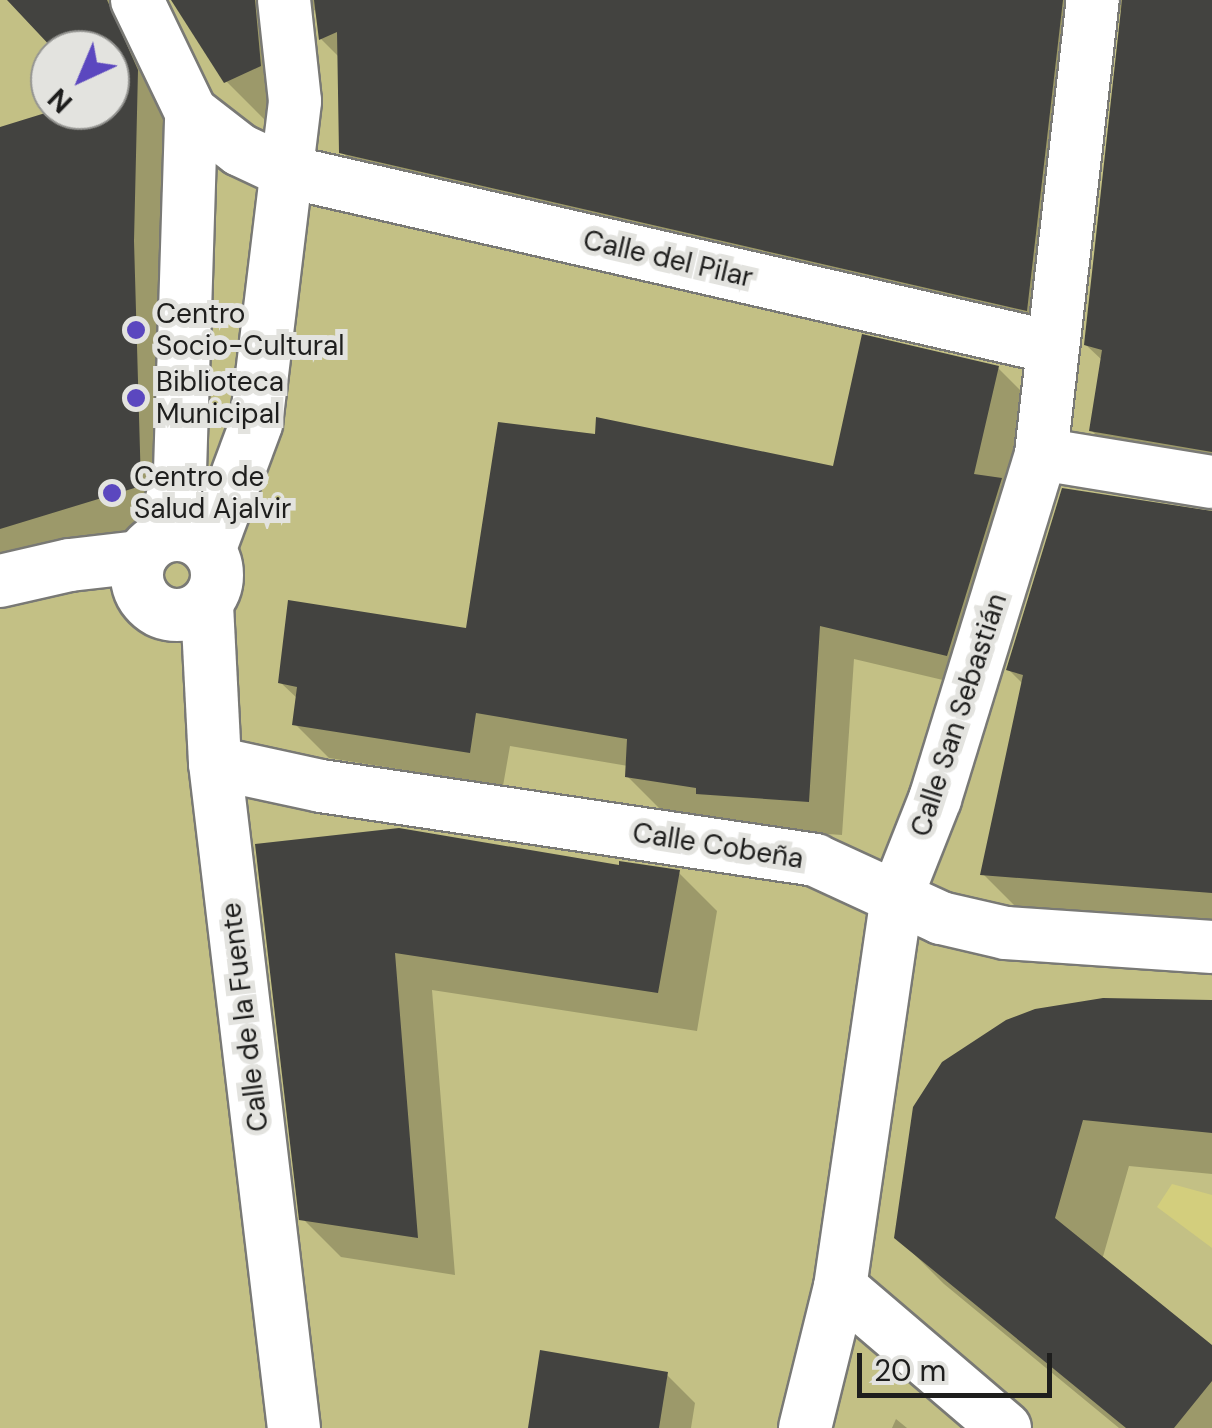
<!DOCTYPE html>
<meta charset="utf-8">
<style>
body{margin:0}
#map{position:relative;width:1212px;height:1428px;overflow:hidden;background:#e3e3df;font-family:"DM Sans",sans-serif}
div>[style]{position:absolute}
.green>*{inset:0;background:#c3c085}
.water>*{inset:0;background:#d3ce7d}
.shadow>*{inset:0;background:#0003}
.building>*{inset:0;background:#434340}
.roads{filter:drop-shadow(2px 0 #797975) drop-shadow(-2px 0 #797975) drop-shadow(0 2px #797975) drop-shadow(0 -2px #797975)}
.minor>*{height:52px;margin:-26px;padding:0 26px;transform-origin:26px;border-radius:26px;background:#fff}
.minor>.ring{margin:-26px;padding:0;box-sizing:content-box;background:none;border:52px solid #fff;border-radius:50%}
.dots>*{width:28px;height:28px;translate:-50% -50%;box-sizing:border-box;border:5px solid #e3e3df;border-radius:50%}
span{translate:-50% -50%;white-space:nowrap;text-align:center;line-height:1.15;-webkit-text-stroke:10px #e3e3df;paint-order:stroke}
.street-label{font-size:28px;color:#1e1e1d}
.poi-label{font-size:28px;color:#1e1e1d}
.left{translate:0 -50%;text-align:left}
.north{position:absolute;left:30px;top:30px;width:100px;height:100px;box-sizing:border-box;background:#e3e3df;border:2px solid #949491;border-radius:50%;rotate:224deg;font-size:28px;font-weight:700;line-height:40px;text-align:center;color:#1e1e1d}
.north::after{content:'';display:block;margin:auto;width:35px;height:45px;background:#5b47bf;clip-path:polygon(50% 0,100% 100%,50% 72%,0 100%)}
.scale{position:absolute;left:857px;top:1353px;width:195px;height:45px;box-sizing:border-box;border:5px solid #1e1e1d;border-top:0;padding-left:12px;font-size:30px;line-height:35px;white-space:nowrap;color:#1e1e1d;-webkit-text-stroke:8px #e3e3df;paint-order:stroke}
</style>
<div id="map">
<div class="green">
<i style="clip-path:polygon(evenodd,0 0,1212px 0,1212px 1428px,0 1428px,0 0,50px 50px,110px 50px,110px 110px,50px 110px,50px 50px)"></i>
</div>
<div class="water">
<i style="clip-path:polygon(1172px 1184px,1212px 1195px,1212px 1248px,1157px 1207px)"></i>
</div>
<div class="shadow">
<i style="clip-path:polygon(10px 0,128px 0,175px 111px,179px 525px,0 579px,0 130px,63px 110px,110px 110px,110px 50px,58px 50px)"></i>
<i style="clip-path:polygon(204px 0,1212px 0,1212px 483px,1131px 469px,1092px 431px,1103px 361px,1086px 345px,1125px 7px,1108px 20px,1065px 348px,381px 191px,342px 152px,340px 58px,321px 39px,315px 10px,304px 15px,299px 105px,265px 120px,226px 81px)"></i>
<i style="clip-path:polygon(998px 368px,1032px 402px,981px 689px,854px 659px,842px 835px,733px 827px,726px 820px,661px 810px,627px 776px,628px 766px,510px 746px,503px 786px,329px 758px,295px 724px,298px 699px,281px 683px,468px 631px,835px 469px)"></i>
<i style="clip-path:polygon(1212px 514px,1212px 928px,1022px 913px,983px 874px,1024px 685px,1009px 670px)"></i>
<i style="clip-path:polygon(399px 831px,621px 868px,678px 872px,717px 911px,697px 1031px,432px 990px,455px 1275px,341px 1257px,302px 1218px)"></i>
<i style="clip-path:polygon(1212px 1002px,1212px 1174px,1129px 1166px,1102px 1260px,1212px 1348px,1212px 1428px,1119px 1428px,944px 1284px,897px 1237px)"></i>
<i style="clip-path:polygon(667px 1375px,695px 1403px,691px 1428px,530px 1428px)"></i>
<i style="clip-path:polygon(896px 1419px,907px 1428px,892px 1428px)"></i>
</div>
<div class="building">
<i style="clip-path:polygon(7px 0,107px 0,138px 70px,134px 241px,141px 486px,0 529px,0 127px,55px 110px,110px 110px,110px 50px,54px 50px)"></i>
<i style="clip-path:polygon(171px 0,255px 0,261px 66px,224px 83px)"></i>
<i style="clip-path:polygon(314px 0,1063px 0,1027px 311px,339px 153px,337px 32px,319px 40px)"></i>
<i style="clip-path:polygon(1122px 0,1212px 0,1212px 452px,1089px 431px,1102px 350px,1084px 345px)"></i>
<i style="clip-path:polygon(862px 334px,999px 366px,974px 474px,1002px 478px,947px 656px,820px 626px,809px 802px,696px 794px,696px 788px,625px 777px,627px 739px,476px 713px,470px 753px,292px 725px,297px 687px,278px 683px,288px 600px,466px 628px,498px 422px,595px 434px,596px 417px,833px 466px)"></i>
<i style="clip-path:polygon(1062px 488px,1212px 511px,1212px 893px,980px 875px,1023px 675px,1006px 670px)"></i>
<i style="clip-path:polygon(399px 828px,619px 865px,619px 861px,680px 870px,658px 993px,395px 953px,418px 1238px,299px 1220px,255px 844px)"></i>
<i style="clip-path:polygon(1103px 998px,1212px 1000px,1212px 1133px,1083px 1120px,1055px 1218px,1212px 1345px,1212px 1381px,1174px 1428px,1126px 1428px,894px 1238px,913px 1107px,942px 1062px,1006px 1020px,1035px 1009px)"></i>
<i style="clip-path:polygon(540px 1350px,668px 1372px,659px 1428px,528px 1428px)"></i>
</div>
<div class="roads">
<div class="minor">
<i style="left:137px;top:0;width:124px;rotate:64.3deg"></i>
<i style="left:191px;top:112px;width:62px;rotate:37.8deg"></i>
<i style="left:240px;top:150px;width:50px;rotate:25deg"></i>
<i style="left:285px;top:171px;width:786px;rotate:12.94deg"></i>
<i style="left:1041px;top:454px;width:173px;rotate:9.3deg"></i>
<i class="ring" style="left:137px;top:535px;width:28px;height:28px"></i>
<i style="left:161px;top:537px;width:69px;rotate:-73.9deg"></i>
<i style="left:180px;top:471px;width:359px;rotate:-88.2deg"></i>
<i style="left:210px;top:548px;width:132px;rotate:-69.6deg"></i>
<i style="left:256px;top:424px;width:325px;rotate:-83.1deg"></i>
<i style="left:295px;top:101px;width:102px;rotate:-96.2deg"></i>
<i style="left:0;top:581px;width:72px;rotate:-12.9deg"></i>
<i style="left:70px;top:565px;width:69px;rotate:-6.6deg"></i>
<i style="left:207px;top:605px;width:158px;rotate:87.1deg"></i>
<i style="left:215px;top:763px;width:670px;rotate:83.23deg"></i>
<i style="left:215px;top:763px;width:108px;rotate:12.2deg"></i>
<i style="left:321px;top:786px;width:500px;rotate:8.5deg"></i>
<i style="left:815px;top:860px;width:139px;rotate:24.7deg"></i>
<i style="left:941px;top:918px;width:67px;rotate:13deg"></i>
<i style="left:1006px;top:933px;width:206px;rotate:3.9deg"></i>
<i style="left:840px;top:1287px;width:217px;rotate:40.5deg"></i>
<i style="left:805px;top:1428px;width:145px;rotate:-76.1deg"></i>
<i style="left:840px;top:1287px;width:396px;rotate:-81.7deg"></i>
<i style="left:897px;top:895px;width:103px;rotate:-68.4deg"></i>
<i style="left:935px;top:799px;width:361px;rotate:-72.9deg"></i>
<i style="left:1041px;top:454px;width:457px;rotate:-83.5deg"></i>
</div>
</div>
<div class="dots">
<i style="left:136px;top:330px;background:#5b47bf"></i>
<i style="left:136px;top:398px;background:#5b47bf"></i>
<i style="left:112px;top:493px;background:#5b47bf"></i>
</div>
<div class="street-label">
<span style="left:668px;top:259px;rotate:13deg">Calle del Pilar</span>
<span style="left:959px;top:715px;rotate:-72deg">Calle San Sebastián</span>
<span style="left:718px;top:846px;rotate:9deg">Calle Cobeña</span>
<span style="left:245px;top:1017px;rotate:-97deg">Calle de la Fuente</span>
</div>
<div class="poi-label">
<span class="left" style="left:156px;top:330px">Centro<br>Socio-Cultural</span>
<span class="left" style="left:156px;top:398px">Biblioteca<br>Municipal</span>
<span class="left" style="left:134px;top:493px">Centro de<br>Salud Ajalvir</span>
</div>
<div class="north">N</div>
<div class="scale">20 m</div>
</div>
